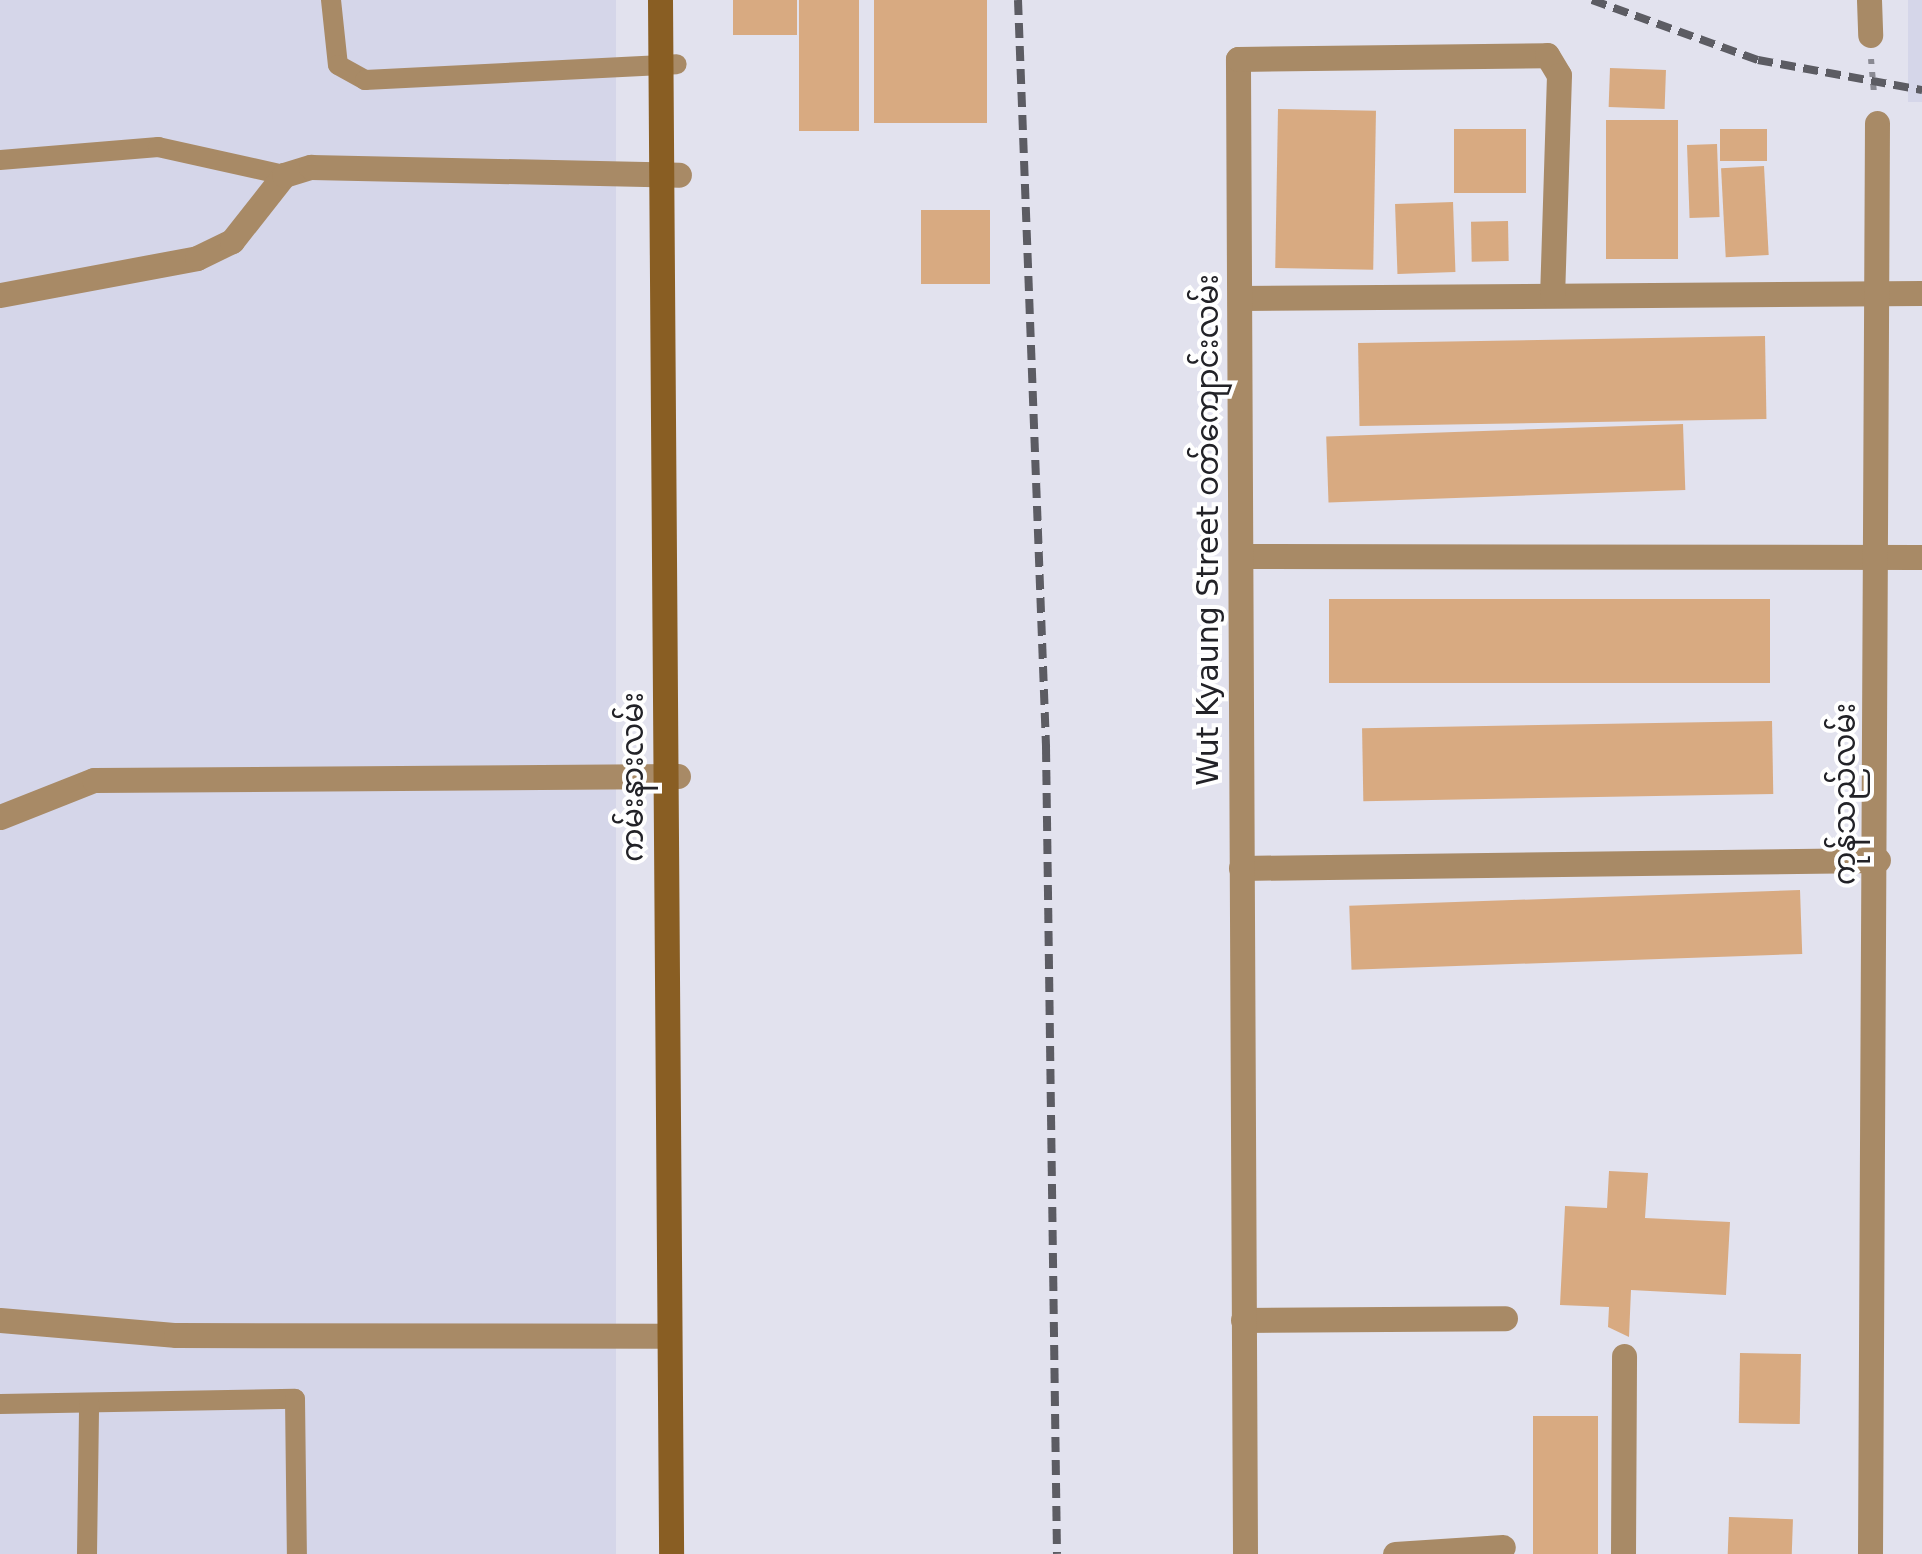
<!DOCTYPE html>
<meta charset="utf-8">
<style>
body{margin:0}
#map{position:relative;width:1922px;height:1554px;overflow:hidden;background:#e2e2ee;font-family:"DejaVu Sans","Noto Sans Myanmar",sans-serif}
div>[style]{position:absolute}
.built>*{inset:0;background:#d5d6e9;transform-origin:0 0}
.building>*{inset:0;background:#d8aa81;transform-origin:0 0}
.path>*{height:6px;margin-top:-3px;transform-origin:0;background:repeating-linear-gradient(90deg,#8a8a93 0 5px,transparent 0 13px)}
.lane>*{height:20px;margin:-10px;padding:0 10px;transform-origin:10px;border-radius:10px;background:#a88a66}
.street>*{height:25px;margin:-12.5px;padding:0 12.5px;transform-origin:12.5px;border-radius:12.5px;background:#a88a66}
.secondary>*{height:25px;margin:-12.5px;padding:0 12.5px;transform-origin:12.5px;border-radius:12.5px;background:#895e23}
.rail>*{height:8px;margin-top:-4px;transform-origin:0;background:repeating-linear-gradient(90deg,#5c5c63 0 15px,transparent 0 23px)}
span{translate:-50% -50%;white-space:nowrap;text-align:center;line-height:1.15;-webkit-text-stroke:8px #fff;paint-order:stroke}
.street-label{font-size:30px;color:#222227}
</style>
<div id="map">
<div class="built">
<i style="left:0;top:0;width:616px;height:1554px"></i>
<i style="left:1908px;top:0;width:14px;height:102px"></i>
</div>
<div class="building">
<i style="left:733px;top:0;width:64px;height:35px"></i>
<i style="left:799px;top:0;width:60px;height:131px"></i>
<i style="left:874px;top:0;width:113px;height:123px"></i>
<i style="left:1610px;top:68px;width:56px;height:39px;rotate:2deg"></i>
<i style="left:1278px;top:109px;width:98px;height:159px;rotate:1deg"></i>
<i style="left:1606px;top:120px;width:72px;height:139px"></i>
<i style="left:1526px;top:129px;width:64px;height:72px;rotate:90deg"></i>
<i style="left:1767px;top:129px;width:32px;height:47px;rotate:90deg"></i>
<i style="left:1717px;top:144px;width:73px;height:30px;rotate:88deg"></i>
<i style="left:1764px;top:166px;width:89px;height:43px;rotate:87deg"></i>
<i style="left:1453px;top:202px;width:70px;height:58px;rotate:88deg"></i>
<i style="left:921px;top:210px;width:69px;height:74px"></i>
<i style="left:1508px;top:221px;width:40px;height:37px;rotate:89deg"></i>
<i style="left:1765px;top:336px;width:83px;height:407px;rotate:89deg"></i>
<i style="left:1683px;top:424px;width:66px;height:357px;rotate:88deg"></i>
<i style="left:1329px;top:599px;width:441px;height:84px"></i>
<i style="left:1772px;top:721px;width:73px;height:410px;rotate:89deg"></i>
<i style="left:1800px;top:890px;width:64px;height:451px;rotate:88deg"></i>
<i style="clip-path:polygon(1609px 1171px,1648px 1173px,1645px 1218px,1730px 1222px,1726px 1295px,1631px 1290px,1629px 1337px,1608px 1327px,1609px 1307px,1560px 1305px,1565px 1206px,1607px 1208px)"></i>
<i style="left:1740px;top:1353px;width:61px;height:70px;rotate:1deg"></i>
<i style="left:1533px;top:1416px;width:65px;height:138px"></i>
<i style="left:1729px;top:1517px;width:64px;height:37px;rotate:2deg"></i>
</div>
<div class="path">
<i style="left:1871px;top:59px;width:38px;rotate:85deg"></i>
</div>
<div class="lane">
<i style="left:331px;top:0;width:65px;rotate:83.9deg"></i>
<i style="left:338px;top:65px;width:31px;rotate:29deg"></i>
<i style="left:365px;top:80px;width:312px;rotate:-2.9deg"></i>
<i style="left:0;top:160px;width:159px;rotate:-4.7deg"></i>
<i style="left:158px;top:147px;width:129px;rotate:12.5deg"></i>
<i style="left:0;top:1404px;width:295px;rotate:-1deg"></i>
<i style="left:295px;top:1399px;width:155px;rotate:89.3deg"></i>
<i style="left:87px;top:1554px;width:151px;rotate:-89.2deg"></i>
</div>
<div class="street">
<i style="left:1869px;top:0;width:35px;rotate:88deg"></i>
<i style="left:0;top:295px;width:200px;rotate:-10.6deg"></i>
<i style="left:197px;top:258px;width:39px;rotate:-26deg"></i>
<i style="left:232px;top:241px;width:84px;rotate:-51.8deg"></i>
<i style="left:284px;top:175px;width:28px;rotate:-17deg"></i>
<i style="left:311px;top:167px;width:368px;rotate:1.2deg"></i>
<i style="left:1240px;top:298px;width:682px;rotate:-0.42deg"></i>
<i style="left:1241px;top:556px;width:681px;rotate:0.08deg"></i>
<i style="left:0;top:817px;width:101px;rotate:-21.5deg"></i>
<i style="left:94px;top:780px;width:584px;rotate:-0.39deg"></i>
<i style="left:1241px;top:868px;width:637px;rotate:-0.72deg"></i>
<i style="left:0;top:1320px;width:177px;rotate:4.9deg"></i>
<i style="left:176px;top:1335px;width:492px;rotate:0.1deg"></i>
<i style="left:1243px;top:1320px;width:262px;rotate:-0.4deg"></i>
<i style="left:1245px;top:1554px;width:1495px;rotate:-90.27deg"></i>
<i style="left:1238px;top:59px;width:309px;rotate:-0.7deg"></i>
<i style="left:1547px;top:55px;width:23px;rotate:59deg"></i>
<i style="left:1559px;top:75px;width:220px;rotate:91.8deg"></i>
<i style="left:1395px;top:1554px;width:108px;rotate:-3.7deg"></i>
<i style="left:1623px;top:1554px;width:198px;rotate:-89.7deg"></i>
<i style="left:1870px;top:1554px;width:1431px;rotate:-89.72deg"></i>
</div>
<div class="secondary">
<i style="left:660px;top:0;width:1554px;rotate:89.59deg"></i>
</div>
<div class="rail">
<i style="left:1018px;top:0;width:748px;rotate:87.85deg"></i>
<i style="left:1046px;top:747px;width:807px;rotate:89.22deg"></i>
<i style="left:1592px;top:0;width:177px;rotate:19.9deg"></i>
<i style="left:1758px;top:60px;width:167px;rotate:10.4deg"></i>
</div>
<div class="street-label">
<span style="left:1208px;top:530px;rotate:-90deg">Wut Kyaung Street ဝတ်ကျောင်းလမ်း</span>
<span style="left:633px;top:777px;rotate:-90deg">ကမ်းနားလမ်း</span>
<span style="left:1845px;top:794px;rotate:-90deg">ကုန်သည်လမ်း</span>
</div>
</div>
